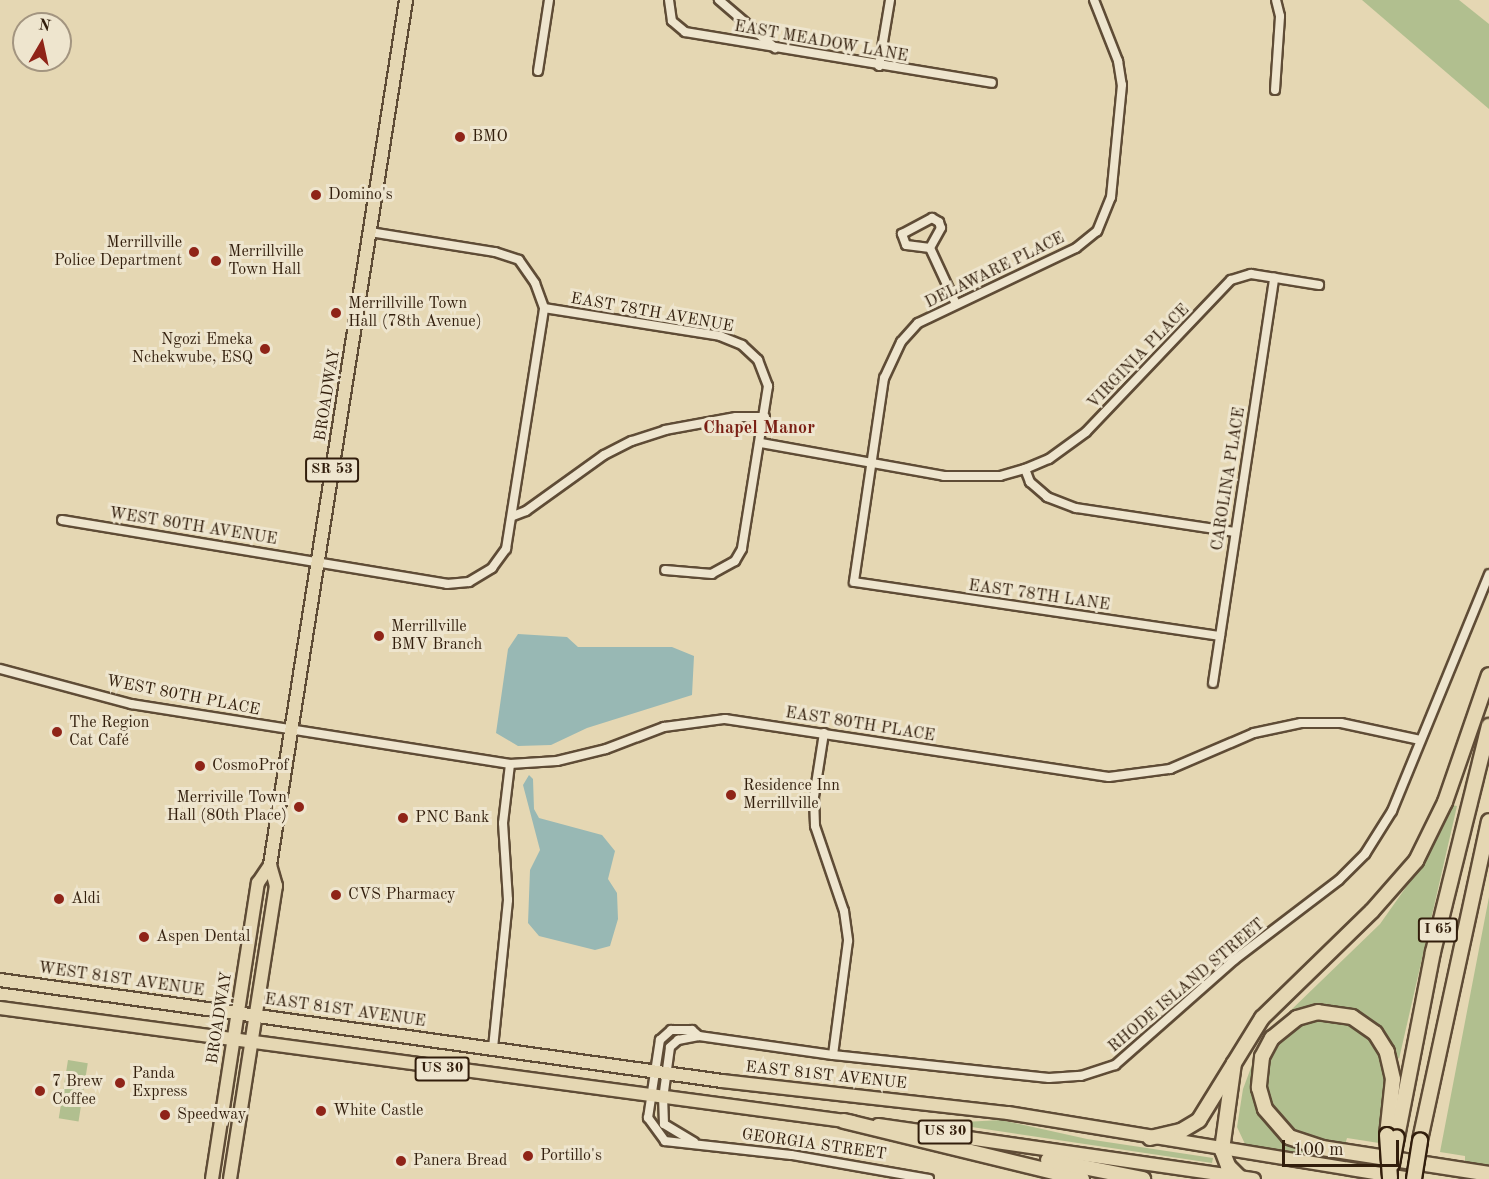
<!DOCTYPE html>
<meta charset="utf-8">
<style>
body{margin:0}
#map{position:relative;width:1489px;height:1179px;overflow:hidden;background:#e5d7b3;font-family:"Old Standard TT",serif}
div>[style]{position:absolute}
.green>*{inset:0;background:#b1bf8f;transform-origin:0 0}
.water>*{inset:0;background:#98b8b4}
.roads{filter:drop-shadow(2px 0 #5f4c36) drop-shadow(-2px 0 #5f4c36) drop-shadow(0 2px #5f4c36) drop-shadow(0 -2px #5f4c36)}
.minor>*{height:8px;margin:-4px;padding:0 4px;transform-origin:4px;border-radius:4px;background:#eee5ce}
.primary>*{height:12px;margin:-6px;padding:0 6px;transform-origin:6px;border-radius:6px;background:#e5d7b3}
.trunk>*{height:12px;margin:-6px;padding:0 6px;transform-origin:6px;border-radius:6px;background:#e5d7b3}
.motorway>*{height:14px;margin:-7px;padding:0 7px;transform-origin:7px;border-radius:7px;background:#e5d7b3}
.bridges{filter:drop-shadow(2px 0 #321e0c) drop-shadow(-2px 0 #321e0c) drop-shadow(0 2px #321e0c) drop-shadow(0 -2px #321e0c)}
.motorway-bridge>*{height:14px;margin:-7px;padding:0 7px;transform-origin:7px;border-radius:7px;background:#e5d7b3}
.dots>*{width:16px;height:16px;translate:-50% -50%;box-sizing:border-box;border:3px solid #eee5ce;border-radius:50%}
span{translate:-50% -50%;white-space:nowrap;text-align:center;line-height:1.15;-webkit-text-stroke:6px #eee5ce;paint-order:stroke}
.shield-label span{padding:2px 4px;background:#eee5ce;border:2px solid;border-radius:4px;-webkit-text-stroke-width:0}
.shield-label{font-size:15px;color:#321e0c;font-weight:700}
.street-label{font-size:16px;color:#321e0c}
.poi-label{font-size:16px;color:#321e0c}
.left{translate:0 -50%;text-align:left}
.right{translate:-100% -50%;text-align:right}
.neighbourhood-label{font-size:18px;color:#7a1f14;font-weight:700}
.north{position:absolute;left:12px;top:12px;width:60px;height:60px;box-sizing:border-box;background:#eee5ce;border:2px solid #a39580;border-radius:50%;rotate:9deg;font-size:16px;font-weight:700;line-height:24px;text-align:center;color:#321e0c}
.north::after{content:'';display:block;margin:auto;width:21px;height:27px;background:#8f2418;clip-path:polygon(50% 0,100% 100%,50% 72%,0 100%)}
.scale{position:absolute;left:1282px;top:1140px;width:117px;height:27px;box-sizing:border-box;border:3px solid #321e0c;border-top:0;padding-left:8px;font-size:18px;line-height:21px;white-space:nowrap;color:#321e0c;-webkit-text-stroke:4px #eee5ce;paint-order:stroke}
</style>
<div id="map">
<div class="green">
<i style="clip-path:polygon(1362px 0,1459px 0,1489px 24px,1489px 109px)"></i>
<i style="clip-path:polygon(1452px 805px,1457px 806px,1399px 1059px,1376px 1027px,1291px 1015px,1289px 1012px,1380px 924px,1428px 856px)"></i>
<i style="clip-path:polygon(1489px 897px,1489px 1168px,1465px 1164px,1465px 1156px,1440px 1152px)"></i>
<i style="clip-path:polygon(1316px 1019px,1351px 1024px,1379px 1047px,1387px 1081px,1379px 1143px,1347px 1138px,1345px 1145px,1311px 1140px,1278px 1118px,1268px 1099px,1265px 1077px,1269px 1057px,1280px 1039px,1296px 1026px)"></i>
<i style="clip-path:polygon(1258px 1049px,1253px 1084px,1268px 1122px,1367px 1159px,1366px 1163px,1245px 1144px,1237px 1127px,1243px 1089px)"></i>
<i style="left:68px;top:1060px;width:20px;height:59px;rotate:9deg"></i>
<i style="clip-path:polygon(1001px 1120px,1087px 1139px,1213px 1158px,1212px 1163px,945px 1123px)"></i>
</div>
<div class="water">
<i style="clip-path:polygon(518px 634px,567px 637px,578px 647px,672px 647px,694px 656px,692px 695px,587px 728px,551px 745px,518px 746px,496px 733px,508px 649px)"></i>
<i style="clip-path:polygon(529px 775px,533px 779px,534px 809px,539px 818px,602px 835px,615px 851px,608px 879px,617px 893px,618px 919px,610px 946px,595px 950px,539px 936px,528px 923px,530px 870px,540px 850px,523px 785px)"></i>
</div>
<div class="roads">
<div class="minor">
<i style="left:669px;top:0;width:21px;rotate:82deg"></i>
<i style="left:672px;top:21px;width:17px;rotate:40deg"></i>
<i style="left:685px;top:32px;width:311px;rotate:9.4deg"></i>
<i style="left:719px;top:0;width:74px;rotate:40.6deg"></i>
<i style="left:1094px;top:0;width:66px;rotate:68.5deg"></i>
<i style="left:1118px;top:61px;width:24px;rotate:81deg"></i>
<i style="left:1122px;top:85px;width:113px;rotate:95.6deg"></i>
<i style="left:1111px;top:197px;width:37px;rotate:112deg"></i>
<i style="left:1097px;top:231px;width:27px;rotate:141deg"></i>
<i style="left:1076px;top:248px;width:175px;rotate:154.6deg"></i>
<i style="left:918px;top:323px;width:25px;rotate:132deg"></i>
<i style="left:901px;top:342px;width:40px;rotate:115deg"></i>
<i style="left:884px;top:378px;width:206px;rotate:98.4deg"></i>
<i style="left:854px;top:582px;width:370px;rotate:8.4deg"></i>
<i style="left:879px;top:66px;width:67px;rotate:-80.5deg"></i>
<i style="left:538px;top:71px;width:72px;rotate:-81.2deg"></i>
<i style="left:1275px;top:90px;width:74px;rotate:-86.1deg"></i>
<i style="left:1280px;top:16px;width:16px;rotate:-104deg"></i>
<i style="left:370px;top:232px;width:127px;rotate:9.1deg"></i>
<i style="left:495px;top:252px;width:25px;rotate:18deg"></i>
<i style="left:519px;top:260px;width:28px;rotate:55deg"></i>
<i style="left:535px;top:283px;width:27px;rotate:70deg"></i>
<i style="left:544px;top:308px;width:178px;rotate:9deg"></i>
<i style="left:720px;top:336px;width:24px;rotate:22deg"></i>
<i style="left:742px;top:345px;width:22px;rotate:43deg"></i>
<i style="left:758px;top:360px;width:28px;rotate:69deg"></i>
<i style="left:768px;top:386px;width:165px;rotate:99.1deg"></i>
<i style="left:742px;top:549px;width:14px;rotate:120deg"></i>
<i style="left:735px;top:561px;width:26px;rotate:151deg"></i>
<i style="left:712px;top:574px;width:47px;rotate:-175.1deg"></i>
<i style="left:930px;top:248px;width:24px;rotate:-173deg"></i>
<i style="left:906px;top:245px;width:12px;rotate:-110deg"></i>
<i style="left:902px;top:234px;width:34px;rotate:-28deg"></i>
<i style="left:932px;top:218px;width:8px;rotate:30deg"></i>
<i style="left:939px;top:222px;width:6px;rotate:72deg"></i>
<i style="left:941px;top:228px;width:23px;rotate:119deg"></i>
<i style="left:930px;top:248px;width:62px;rotate:65.1deg"></i>
<i style="left:761px;top:443px;width:186px;rotate:10.2deg"></i>
<i style="left:944px;top:476px;width:56px"></i>
<i style="left:1000px;top:476px;width:26px;rotate:-16deg"></i>
<i style="left:1025px;top:469px;width:14px;rotate:69deg"></i>
<i style="left:1030px;top:482px;width:23px;rotate:41deg"></i>
<i style="left:1047px;top:497px;width:31px;rotate:21deg"></i>
<i style="left:1076px;top:508px;width:160px;rotate:8.6deg"></i>
<i style="left:1025px;top:469px;width:26px;rotate:-23deg"></i>
<i style="left:1049px;top:459px;width:46px;rotate:-36.1deg"></i>
<i style="left:1086px;top:432px;width:210px;rotate:-46.4deg"></i>
<i style="left:1231px;top:280px;width:21px;rotate:-17deg"></i>
<i style="left:1251px;top:274px;width:69px;rotate:9.2deg"></i>
<i style="left:513px;top:516px;width:14px;rotate:-21deg"></i>
<i style="left:526px;top:511px;width:96px;rotate:-35.7deg"></i>
<i style="left:604px;top:455px;width:31px;rotate:-27deg"></i>
<i style="left:632px;top:441px;width:35px;rotate:-18deg"></i>
<i style="left:665px;top:430px;width:72px;rotate:-10.4deg"></i>
<i style="left:736px;top:417px;width:29px"></i>
<i style="left:62px;top:520px;width:390px;rotate:9.4deg"></i>
<i style="left:447px;top:584px;width:22px;rotate:-5deg"></i>
<i style="left:469px;top:582px;width:27px;rotate:-31deg"></i>
<i style="left:492px;top:568px;width:24px;rotate:-54deg"></i>
<i style="left:506px;top:549px;width:244px;rotate:-81deg"></i>
<i style="left:0;top:669px;width:136px;rotate:15deg"></i>
<i style="left:131px;top:704px;width:384px;rotate:9deg"></i>
<i style="left:510px;top:764px;width:47px;rotate:-3.7deg"></i>
<i style="left:557px;top:761px;width:50px;rotate:-13.8deg"></i>
<i style="left:606px;top:749px;width:62px;rotate:-20.8deg"></i>
<i style="left:664px;top:727px;width:62px;rotate:-7.5deg"></i>
<i style="left:725px;top:719px;width:388px;rotate:8.6deg"></i>
<i style="left:1109px;top:777px;width:62px;rotate:-7.5deg"></i>
<i style="left:1170px;top:769px;width:91px;rotate:-23.2deg"></i>
<i style="left:1254px;top:733px;width:48px;rotate:-12deg"></i>
<i style="left:1301px;top:723px;width:40px"></i>
<i style="left:1341px;top:723px;width:81px;rotate:12.1deg"></i>
<i style="left:1213px;top:683px;width:410px;rotate:-81.4deg"></i>
<i style="left:824px;top:733px;width:65px;rotate:98.9deg"></i>
<i style="left:814px;top:797px;width:29px;rotate:88deg"></i>
<i style="left:815px;top:826px;width:90px;rotate:71.2deg"></i>
<i style="left:844px;top:911px;width:30px;rotate:82deg"></i>
<i style="left:848px;top:941px;width:115px;rotate:97.5deg"></i>
<i style="left:493px;top:1048px;width:149px;rotate:-84.2deg"></i>
<i style="left:508px;top:900px;width:77px;rotate:-93.7deg"></i>
<i style="left:503px;top:823px;width:59px;rotate:-83.2deg"></i>
<i style="left:694px;top:1142px;width:35px;rotate:-149deg"></i>
<i style="left:664px;top:1124px;width:25px;rotate:-92deg"></i>
<i style="left:663px;top:1099px;width:52px;rotate:-82.3deg"></i>
<i style="left:670px;top:1047px;width:11px;rotate:-41deg"></i>
<i style="left:678px;top:1040px;width:21px;rotate:-11deg"></i>
<i style="left:929px;top:1179px;width:140px;rotate:-170.1deg"></i>
<i style="left:791px;top:1155px;width:127px;rotate:-173.7deg"></i>
<i style="left:665px;top:1141px;width:29px;rotate:-126deg"></i>
<i style="left:648px;top:1118px;width:79px;rotate:-81.3deg"></i>
<i style="left:660px;top:1040px;width:15px;rotate:-42deg"></i>
<i style="left:671px;top:1030px;width:21px"></i>
<i style="left:692px;top:1030px;width:9px;rotate:41deg"></i>
<i style="left:699px;top:1036px;width:135px;rotate:8.1deg"></i>
<i style="left:833px;top:1055px;width:217px;rotate:6.1deg"></i>
<i style="left:1049px;top:1078px;width:32px;rotate:-4deg"></i>
<i style="left:1081px;top:1076px;width:36px;rotate:-18deg"></i>
<i style="left:1115px;top:1065px;width:159px;rotate:-41.4deg"></i>
<i style="left:1234px;top:960px;width:132px;rotate:-37.3deg"></i>
<i style="left:1339px;top:880px;width:37px;rotate:-45deg"></i>
<i style="left:1365px;top:854px;width:51px;rotate:-57.9deg"></i>
<i style="left:1392px;top:811px;width:256px;rotate:-67.7deg"></i>
</div>
<div class="primary">
<i style="left:0;top:980px;width:729px;rotate:7.96deg"></i>
<i style="left:722px;top:1081px;width:288px;rotate:6.4deg"></i>
<i style="left:1008px;top:1113px;width:407px;rotate:9.3deg"></i>
<i style="left:0;top:1008px;width:860px;rotate:7.62deg"></i>
<i style="left:878px;top:1125px;width:365px;rotate:8.2deg"></i>
<i style="left:212px;top:1179px;width:300px;rotate:-81.2deg"></i>
<i style="left:258px;top:883px;width:22px;rotate:-56deg"></i>
<i style="left:230px;top:1179px;width:297px;rotate:-81.1deg"></i>
<i style="left:276px;top:886px;width:22px;rotate:-106deg"></i>
<i style="left:270px;top:865px;width:876px;rotate:-81.06deg"></i>
</div>
<div class="trunk">
<i style="left:1239px;top:1177px;width:15px;rotate:8deg"></i>
</div>
<div class="motorway">
<i style="left:1234px;top:1063px;width:88px;rotate:97.9deg"></i>
<i style="left:1222px;top:1150px;width:17px;rotate:69deg"></i>
<i style="left:1228px;top:1166px;width:16px;rotate:45deg"></i>
<i style="left:844px;top:1121px;width:245px;rotate:13.7deg"></i>
<i style="left:1387px;top:1135px;width:56px;rotate:-83.9deg"></i>
<i style="left:1393px;top:1079px;width:28px;rotate:-103deg"></i>
<i style="left:1387px;top:1052px;width:22px;rotate:-122deg"></i>
<i style="left:1375px;top:1033px;width:28px;rotate:-145deg"></i>
<i style="left:1352px;top:1017px;width:34px;rotate:-172deg"></i>
<i style="left:1318px;top:1012px;width:22px;rotate:164deg"></i>
<i style="left:1297px;top:1018px;width:32px;rotate:141deg"></i>
<i style="left:1272px;top:1038px;width:21px;rotate:118deg"></i>
<i style="left:1262px;top:1057px;width:31px;rotate:96deg"></i>
<i style="left:1259px;top:1088px;width:22px;rotate:74deg"></i>
<i style="left:1265px;top:1109px;width:37px;rotate:49deg"></i>
<i style="left:1289px;top:1137px;width:35px;rotate:18deg"></i>
<i style="left:1322px;top:1148px;width:169px;rotate:8.8deg"></i>
<i style="left:1397px;top:1137px;width:188px;rotate:-79deg"></i>
<i style="left:1433px;top:952px;width:233px;rotate:-76.1deg"></i>
<i style="left:1150px;top:1138px;width:32px;rotate:-13deg"></i>
<i style="left:1181px;top:1131px;width:21px;rotate:-31deg"></i>
<i style="left:1199px;top:1120px;width:120px;rotate:-58.3deg"></i>
<i style="left:1262px;top:1018px;width:153px;rotate:-44.2deg"></i>
<i style="left:1372px;top:911px;width:67px;rotate:-48.7deg"></i>
<i style="left:1416px;top:861px;width:66px;rotate:-63.8deg"></i>
<i style="left:1445px;top:802px;width:134px;rotate:-70.9deg"></i>
<i style="left:1420px;top:1140px;width:326px;rotate:-77.8deg"></i>
<i style="left:1048px;top:1160px;width:97px;rotate:11.3deg"></i>
</div>
</div>
<div class="bridges">
<div class="motorway-bridge">
<i style="left:1387px;top:1135px;width:43px;rotate:86deg"></i>
<i style="left:1392px;top:1164px;width:27px;rotate:-80deg"></i>
<i style="left:1414px;top:1179px;width:39px;rotate:-81deg"></i>
</div>
</div>
<div class="dots">
<i style="left:460px;top:137px;background:#8f2418"></i>
<i style="left:316px;top:195px;background:#8f2418"></i>
<i style="left:194px;top:252px;background:#8f2418"></i>
<i style="left:216px;top:261px;background:#8f2418"></i>
<i style="left:336px;top:313px;background:#8f2418"></i>
<i style="left:265px;top:349px;background:#8f2418"></i>
<i style="left:379px;top:636px;background:#8f2418"></i>
<i style="left:57px;top:732px;background:#8f2418"></i>
<i style="left:200px;top:766px;background:#8f2418"></i>
<i style="left:731px;top:795px;background:#8f2418"></i>
<i style="left:299px;top:807px;background:#8f2418"></i>
<i style="left:403px;top:818px;background:#8f2418"></i>
<i style="left:336px;top:895px;background:#8f2418"></i>
<i style="left:59px;top:899px;background:#8f2418"></i>
<i style="left:144px;top:937px;background:#8f2418"></i>
<i style="left:120px;top:1083px;background:#8f2418"></i>
<i style="left:40px;top:1091px;background:#8f2418"></i>
<i style="left:321px;top:1111px;background:#8f2418"></i>
<i style="left:165px;top:1115px;background:#8f2418"></i>
<i style="left:528px;top:1156px;background:#8f2418"></i>
<i style="left:401px;top:1161px;background:#8f2418"></i>
</div>
<div class="shield-label">
<span style="left:332px;top:470px">SR 53</span>
<span style="left:1438px;top:930px">I 65</span>
<span style="left:442px;top:1069px">US 30</span>
<span style="left:945px;top:1132px">US 30</span>
</div>
<div class="street-label">
<span style="left:821px;top:42px;rotate:10deg">EAST MEADOW LANE</span>
<span style="left:995px;top:271px;rotate:-26deg">DELAWARE PLACE</span>
<span style="left:652px;top:313px;rotate:10deg">EAST 78TH AVENUE</span>
<span style="left:1139px;top:357px;rotate:-46deg">VIRGINIA PLACE</span>
<span style="left:328px;top:395px;rotate:-81deg">BROADWAY</span>
<span style="left:1229px;top:479px;rotate:-81deg">CAROLINA PLACE</span>
<span style="left:193px;top:527px;rotate:9deg">WEST 80TH AVENUE</span>
<span style="left:1039px;top:596px;rotate:8deg">EAST 78TH LANE</span>
<span style="left:183px;top:696px;rotate:11deg">WEST 80TH PLACE</span>
<span style="left:860px;top:725px;rotate:9deg">EAST 80TH PLACE</span>
<span style="left:121px;top:980px;rotate:8deg">WEST 81ST AVENUE</span>
<span style="left:1187px;top:986px;rotate:-40deg">RHODE ISLAND STREET</span>
<span style="left:345px;top:1011px;rotate:8deg">EAST 81ST AVENUE</span>
<span style="left:220px;top:1018px;rotate:-81deg">BROADWAY</span>
<span style="left:826px;top:1076px;rotate:6deg">EAST 81ST AVENUE</span>
<span style="left:814px;top:1145px;rotate:8deg">GEORGIA STREET</span>
</div>
<div class="poi-label">
<span class="left" style="left:472px;top:137px">BMO</span>
<span class="left" style="left:328px;top:195px">Domino's</span>
<span class="right" style="left:182px;top:252px">Merrillville<br>Police Department</span>
<span class="left" style="left:228px;top:261px">Merrillville<br>Town Hall</span>
<span class="left" style="left:348px;top:313px">Merrillville Town<br>Hall (78th Avenue)</span>
<span class="right" style="left:253px;top:349px">Ngozi Emeka<br>Nchekwube, ESQ</span>
<span class="left" style="left:391px;top:636px">Merrillville<br>BMV Branch</span>
<span class="left" style="left:69px;top:732px">The Region<br>Cat Café</span>
<span class="left" style="left:212px;top:766px">CosmoProf</span>
<span class="left" style="left:743px;top:795px">Residence Inn<br>Merrillville</span>
<span class="right" style="left:287px;top:807px">Merriville Town<br>Hall (80th Place)</span>
<span class="left" style="left:415px;top:818px">PNC Bank</span>
<span class="left" style="left:348px;top:895px">CVS Pharmacy</span>
<span class="left" style="left:71px;top:899px">Aldi</span>
<span class="left" style="left:156px;top:937px">Aspen Dental</span>
<span class="left" style="left:132px;top:1083px">Panda<br>Express</span>
<span class="left" style="left:52px;top:1091px">7 Brew<br>Coffee</span>
<span class="left" style="left:333px;top:1111px">White Castle</span>
<span class="left" style="left:177px;top:1115px">Speedway</span>
<span class="left" style="left:540px;top:1156px">Portillo's</span>
<span class="left" style="left:413px;top:1161px">Panera Bread</span>
</div>
<div class="neighbourhood-label">
<span style="left:759px;top:428px">Chapel Manor</span>
</div>
<div class="north">N</div>
<div class="scale">100 m</div>
</div>
